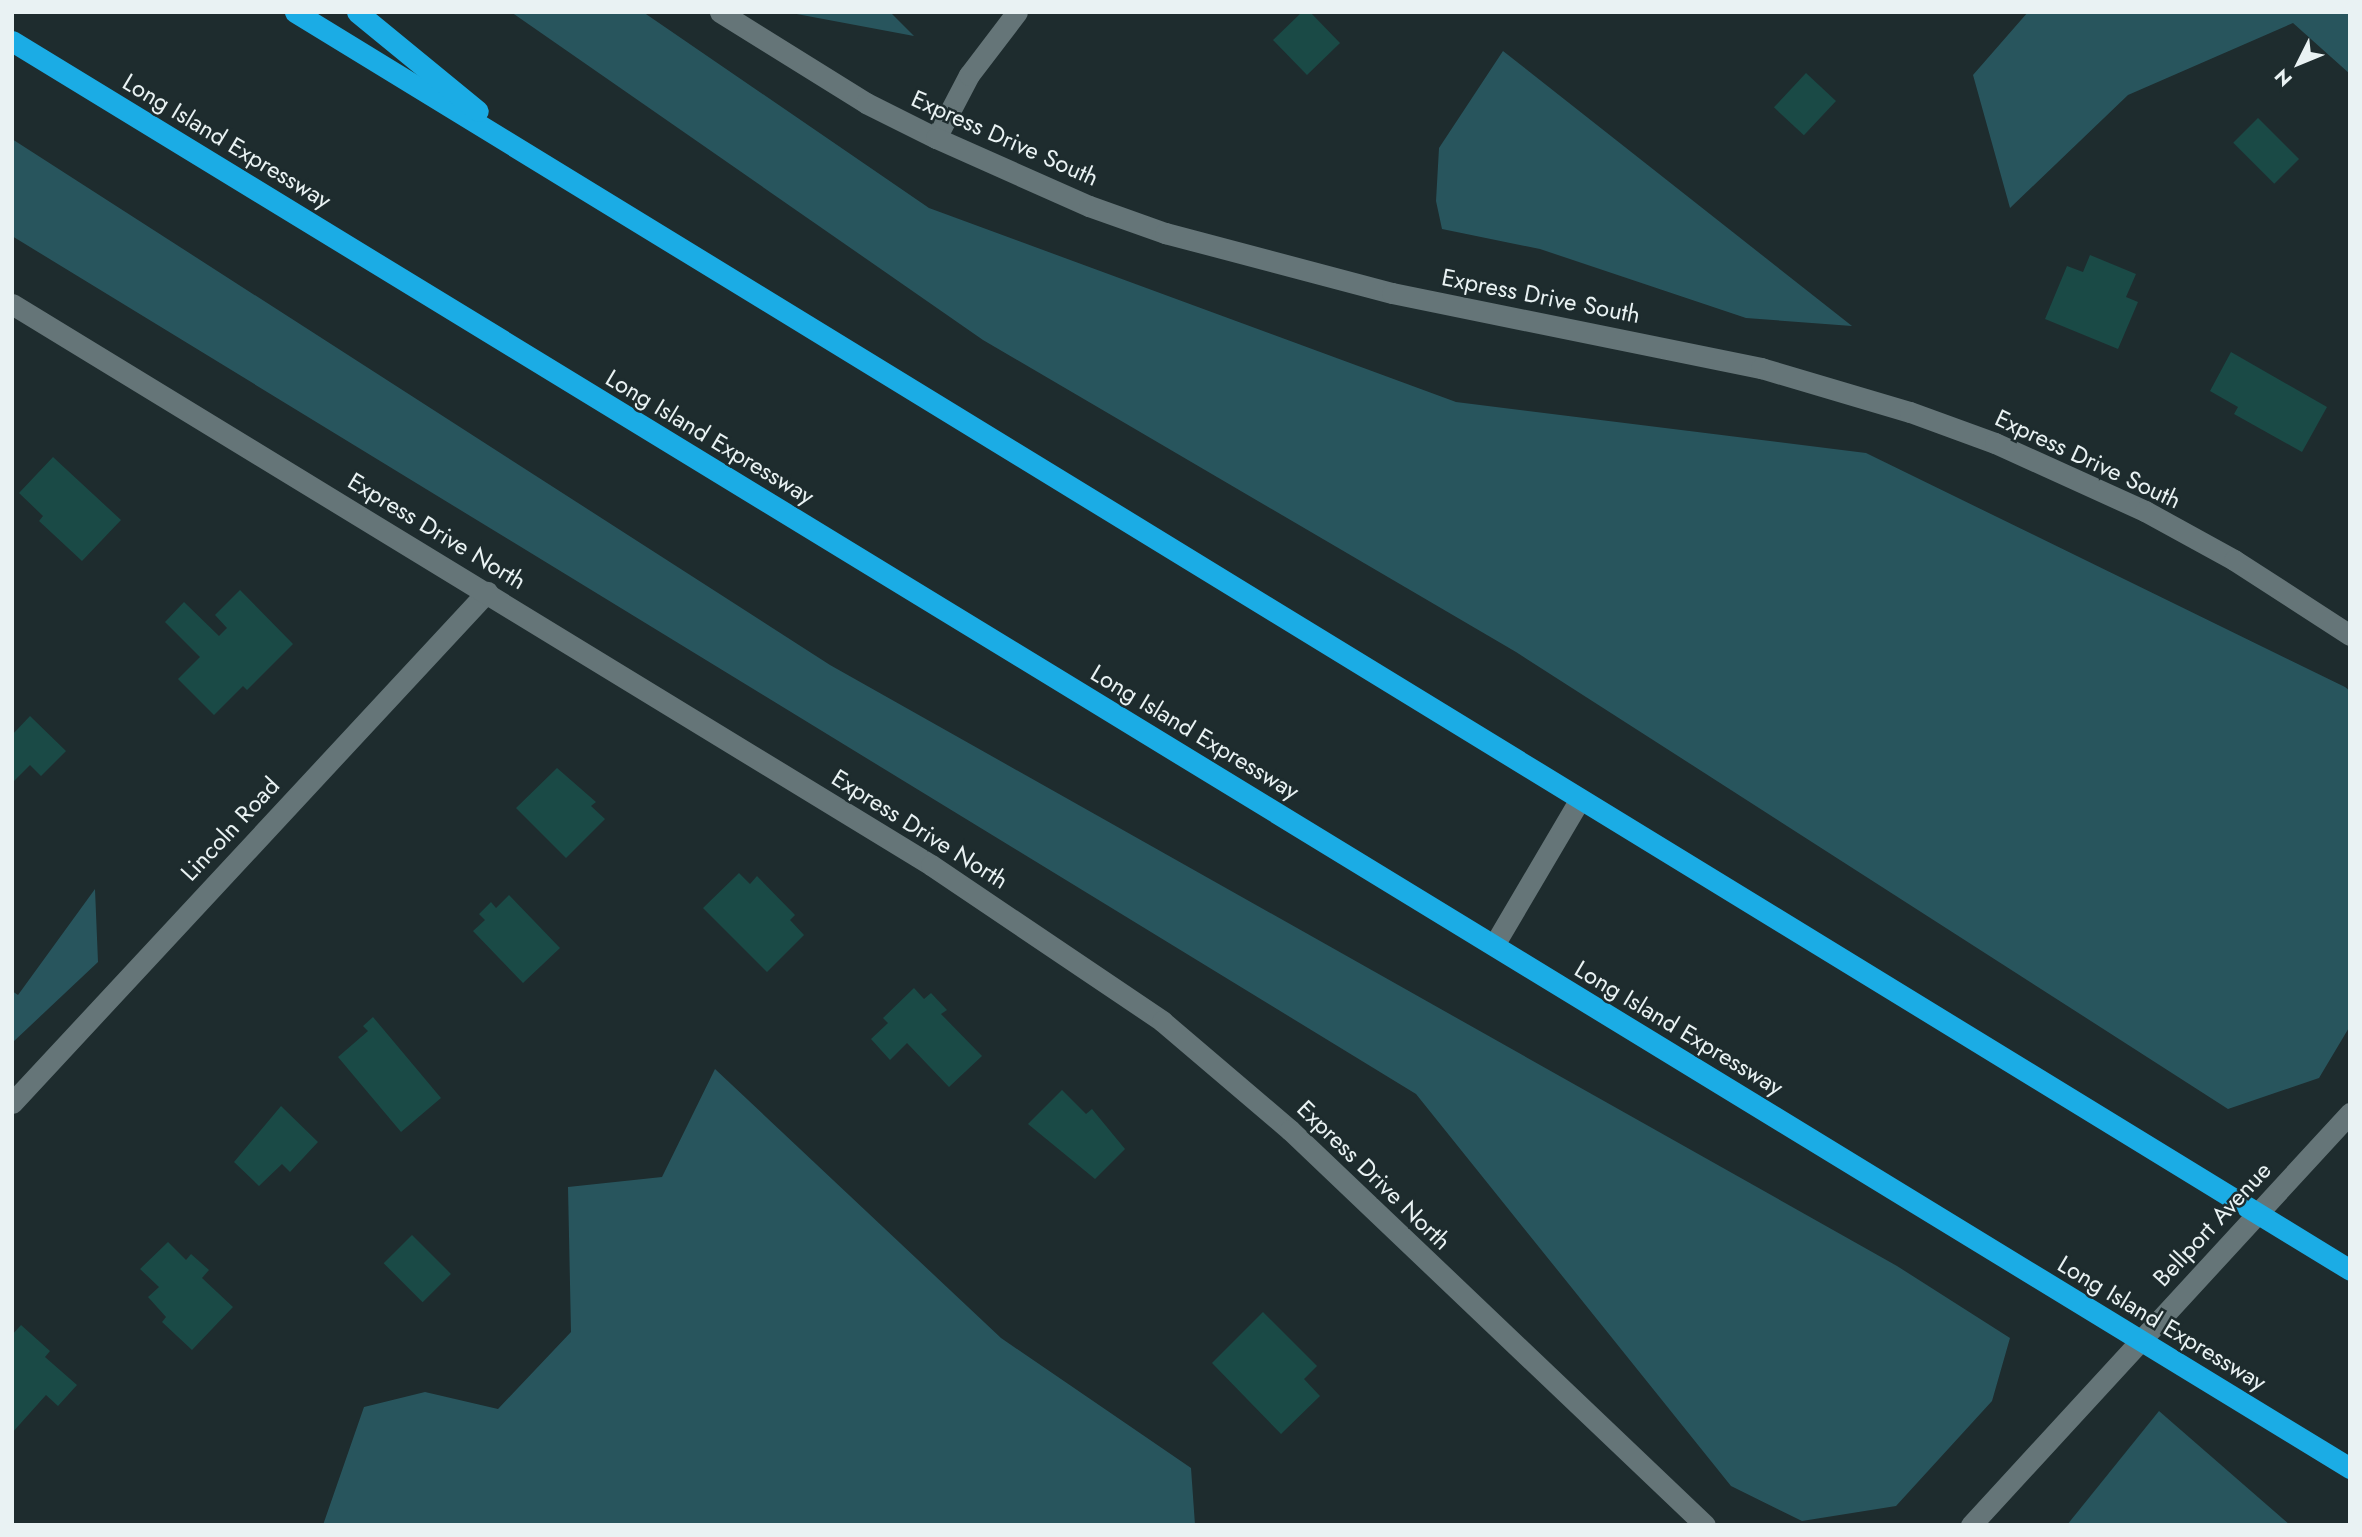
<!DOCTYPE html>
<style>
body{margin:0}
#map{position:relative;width:2362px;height:1537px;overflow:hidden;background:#1e2c2e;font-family:Jost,sans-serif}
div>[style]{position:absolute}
.green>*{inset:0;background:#28555d}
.building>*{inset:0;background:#1a4a46;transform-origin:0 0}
.lane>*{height:21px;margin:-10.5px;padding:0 10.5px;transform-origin:10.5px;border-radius:10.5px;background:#657578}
.street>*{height:21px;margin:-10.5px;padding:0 10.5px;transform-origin:10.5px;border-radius:10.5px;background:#657578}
.secondary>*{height:21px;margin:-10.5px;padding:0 10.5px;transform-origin:10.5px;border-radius:10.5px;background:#657578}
.highway>*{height:21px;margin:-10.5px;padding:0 10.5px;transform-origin:10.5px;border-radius:10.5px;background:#1bace5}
span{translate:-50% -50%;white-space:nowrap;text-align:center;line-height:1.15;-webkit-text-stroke:5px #1e2c2e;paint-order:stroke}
.street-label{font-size:24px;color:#e9f2f3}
.frame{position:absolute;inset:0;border:14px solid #e9f2f3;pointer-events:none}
.north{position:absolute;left:2264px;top:28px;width:70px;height:70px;-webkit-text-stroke:5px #1e2c2e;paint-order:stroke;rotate:227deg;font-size:19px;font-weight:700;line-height:28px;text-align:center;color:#e9f2f3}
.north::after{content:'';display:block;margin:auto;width:24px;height:32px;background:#e9f2f3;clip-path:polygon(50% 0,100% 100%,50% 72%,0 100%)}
</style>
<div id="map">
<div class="green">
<i style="clip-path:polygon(511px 12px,643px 12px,929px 208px,1456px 402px,1866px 453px,2345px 687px,2350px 691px,2350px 1026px,2319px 1078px,2228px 1109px,1516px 652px,983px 340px)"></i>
<i style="clip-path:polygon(786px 12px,890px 12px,914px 36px)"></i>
<i style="clip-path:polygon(2028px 12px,2350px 12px,2350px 74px,2293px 23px,2128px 95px,2010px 208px,1973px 75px)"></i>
<i style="clip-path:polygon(1503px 51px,1852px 326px,1746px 318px,1540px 249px,1442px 229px,1436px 201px,1439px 148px)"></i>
<i style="clip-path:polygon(12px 139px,830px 665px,1897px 1266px,2010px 1338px,1992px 1401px,1896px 1506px,1802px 1521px,1731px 1486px,1416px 1094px,12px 236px)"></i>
<i style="clip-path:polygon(95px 889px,98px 962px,12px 1043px,12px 991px,18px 995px)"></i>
<i style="clip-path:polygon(715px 1069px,1001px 1338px,1191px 1468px,1195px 1525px,323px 1525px,364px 1407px,425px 1392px,498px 1409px,571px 1332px,568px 1187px,662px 1177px)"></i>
<i style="clip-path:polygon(2159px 1411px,2290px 1525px,2067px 1525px)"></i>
</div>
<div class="building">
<i style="clip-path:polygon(1302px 12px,1310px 12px,1340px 43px,1307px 75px,1273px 40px)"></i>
<i style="left:1806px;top:73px;width:41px;height:47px;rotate:43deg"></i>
<i style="left:2258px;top:118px;width:58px;height:35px;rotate:45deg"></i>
<i style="clip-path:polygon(2090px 255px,2136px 274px,2126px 297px,2138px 302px,2118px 349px,2045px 319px,2067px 266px,2083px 272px)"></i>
<i style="clip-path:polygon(2231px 352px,2327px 407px,2302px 452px,2234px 414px,2238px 407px,2210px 391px)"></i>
<i style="clip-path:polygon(53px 457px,121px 520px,82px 561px,39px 521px,43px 516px,19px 493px)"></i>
<i style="clip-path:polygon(240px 590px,293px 644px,247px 690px,243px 686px,214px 715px,178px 679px,200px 657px,165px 622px,184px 602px,219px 636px,227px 628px,215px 615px)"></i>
<i style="clip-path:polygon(30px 716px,66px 751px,41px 776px,30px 765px,12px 783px,12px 735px)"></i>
<i style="clip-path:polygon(557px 768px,596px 802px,591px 806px,605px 819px,566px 858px,516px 808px)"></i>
<i style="clip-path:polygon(739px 873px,750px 884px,757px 876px,795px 915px,790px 920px,804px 935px,767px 972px,703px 908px)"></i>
<i style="clip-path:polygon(509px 895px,560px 948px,523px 983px,473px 931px,485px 920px,479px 914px,491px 902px,496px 908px)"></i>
<i style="clip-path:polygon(914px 988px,924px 999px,931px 993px,947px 1010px,941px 1014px,982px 1056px,949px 1087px,907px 1043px,890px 1060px,871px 1039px,888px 1023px,883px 1018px)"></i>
<i style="clip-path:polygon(373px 1017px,441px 1098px,401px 1132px,338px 1057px,368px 1031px,363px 1026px)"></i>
<i style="clip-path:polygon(1062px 1090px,1086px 1114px,1092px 1109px,1125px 1149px,1095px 1179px,1028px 1124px)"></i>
<i style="clip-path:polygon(281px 1106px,318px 1142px,290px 1172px,282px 1164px,259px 1186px,234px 1162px)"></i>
<i style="left:412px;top:1235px;width:55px;height:40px;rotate:45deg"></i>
<i style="clip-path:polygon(168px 1242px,186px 1260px,191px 1254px,209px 1270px,202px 1278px,233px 1307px,192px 1350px,162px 1322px,166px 1317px,148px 1297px,159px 1287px,140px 1269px)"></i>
<i style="clip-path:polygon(1263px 1312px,1317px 1366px,1304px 1379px,1320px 1396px,1281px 1434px,1212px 1363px)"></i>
<i style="clip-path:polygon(21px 1325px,50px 1351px,45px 1357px,77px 1385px,58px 1406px,46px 1395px,12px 1433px,12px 1335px)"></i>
</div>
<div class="lane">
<i style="left:1494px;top:945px;width:169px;rotate:-59.5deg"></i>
</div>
<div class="street">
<i style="left:936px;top:138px;width:71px;rotate:-62.4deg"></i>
<i style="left:969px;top:75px;width:79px;rotate:-52.7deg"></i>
<i style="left:12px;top:1103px;width:698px;rotate:-47.09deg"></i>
</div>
<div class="secondary">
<i style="left:720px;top:12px;width:172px;rotate:31.9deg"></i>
<i style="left:866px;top:103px;width:78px;rotate:26.6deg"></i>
<i style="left:936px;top:138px;width:167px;rotate:24deg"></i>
<i style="left:1089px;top:206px;width:81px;rotate:19.6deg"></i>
<i style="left:1165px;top:233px;width:235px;rotate:14.8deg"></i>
<i style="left:1392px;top:293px;width:377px;rotate:11.5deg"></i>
<i style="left:1761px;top:368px;width:155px;rotate:16.5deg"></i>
<i style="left:1910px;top:412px;width:90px;rotate:20deg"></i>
<i style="left:1995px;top:443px;width:165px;rotate:24.4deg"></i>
<i style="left:2145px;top:511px;width:102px;rotate:28.8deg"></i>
<i style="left:2234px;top:560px;width:138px;rotate:32.9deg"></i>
<i style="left:12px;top:304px;width:1077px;rotate:31.4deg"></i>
<i style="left:931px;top:865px;width:279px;rotate:34deg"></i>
<i style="left:1162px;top:1021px;width:168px;rotate:40.4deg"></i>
<i style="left:1290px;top:1130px;width:573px;rotate:43.59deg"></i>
<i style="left:1971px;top:1525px;width:560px;rotate:-47.39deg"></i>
</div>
<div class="highway">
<i style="left:295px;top:12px;width:2409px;rotate:31.47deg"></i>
<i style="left:357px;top:12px;width:156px;rotate:39.3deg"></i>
<i style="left:12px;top:41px;width:2739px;rotate:31.4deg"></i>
</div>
<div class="street-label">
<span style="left:1005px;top:138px;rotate:24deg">Express Drive South</span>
<span style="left:227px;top:141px;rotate:31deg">Long Island Expressway</span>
<span style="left:1541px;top:296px;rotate:11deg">Express Drive South</span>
<span style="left:710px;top:437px;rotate:31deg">Long Island Expressway</span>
<span style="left:2088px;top:459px;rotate:25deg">Express Drive South</span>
<span style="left:437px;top:531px;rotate:31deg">Express Drive North</span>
<span style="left:1195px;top:732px;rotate:31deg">Long Island Expressway</span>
<span style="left:230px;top:829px;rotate:-47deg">Lincoln Road</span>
<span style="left:920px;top:829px;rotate:32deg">Express Drive North</span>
<span style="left:1679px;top:1028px;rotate:31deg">Long Island Expressway</span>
<span style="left:1374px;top:1175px;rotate:44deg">Express Drive North</span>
<span style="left:2212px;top:1224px;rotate:-47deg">Bellport Avenue</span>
<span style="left:2162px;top:1323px;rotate:31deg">Long Island Expressway</span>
</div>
<div class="frame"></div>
<div class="north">N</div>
</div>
